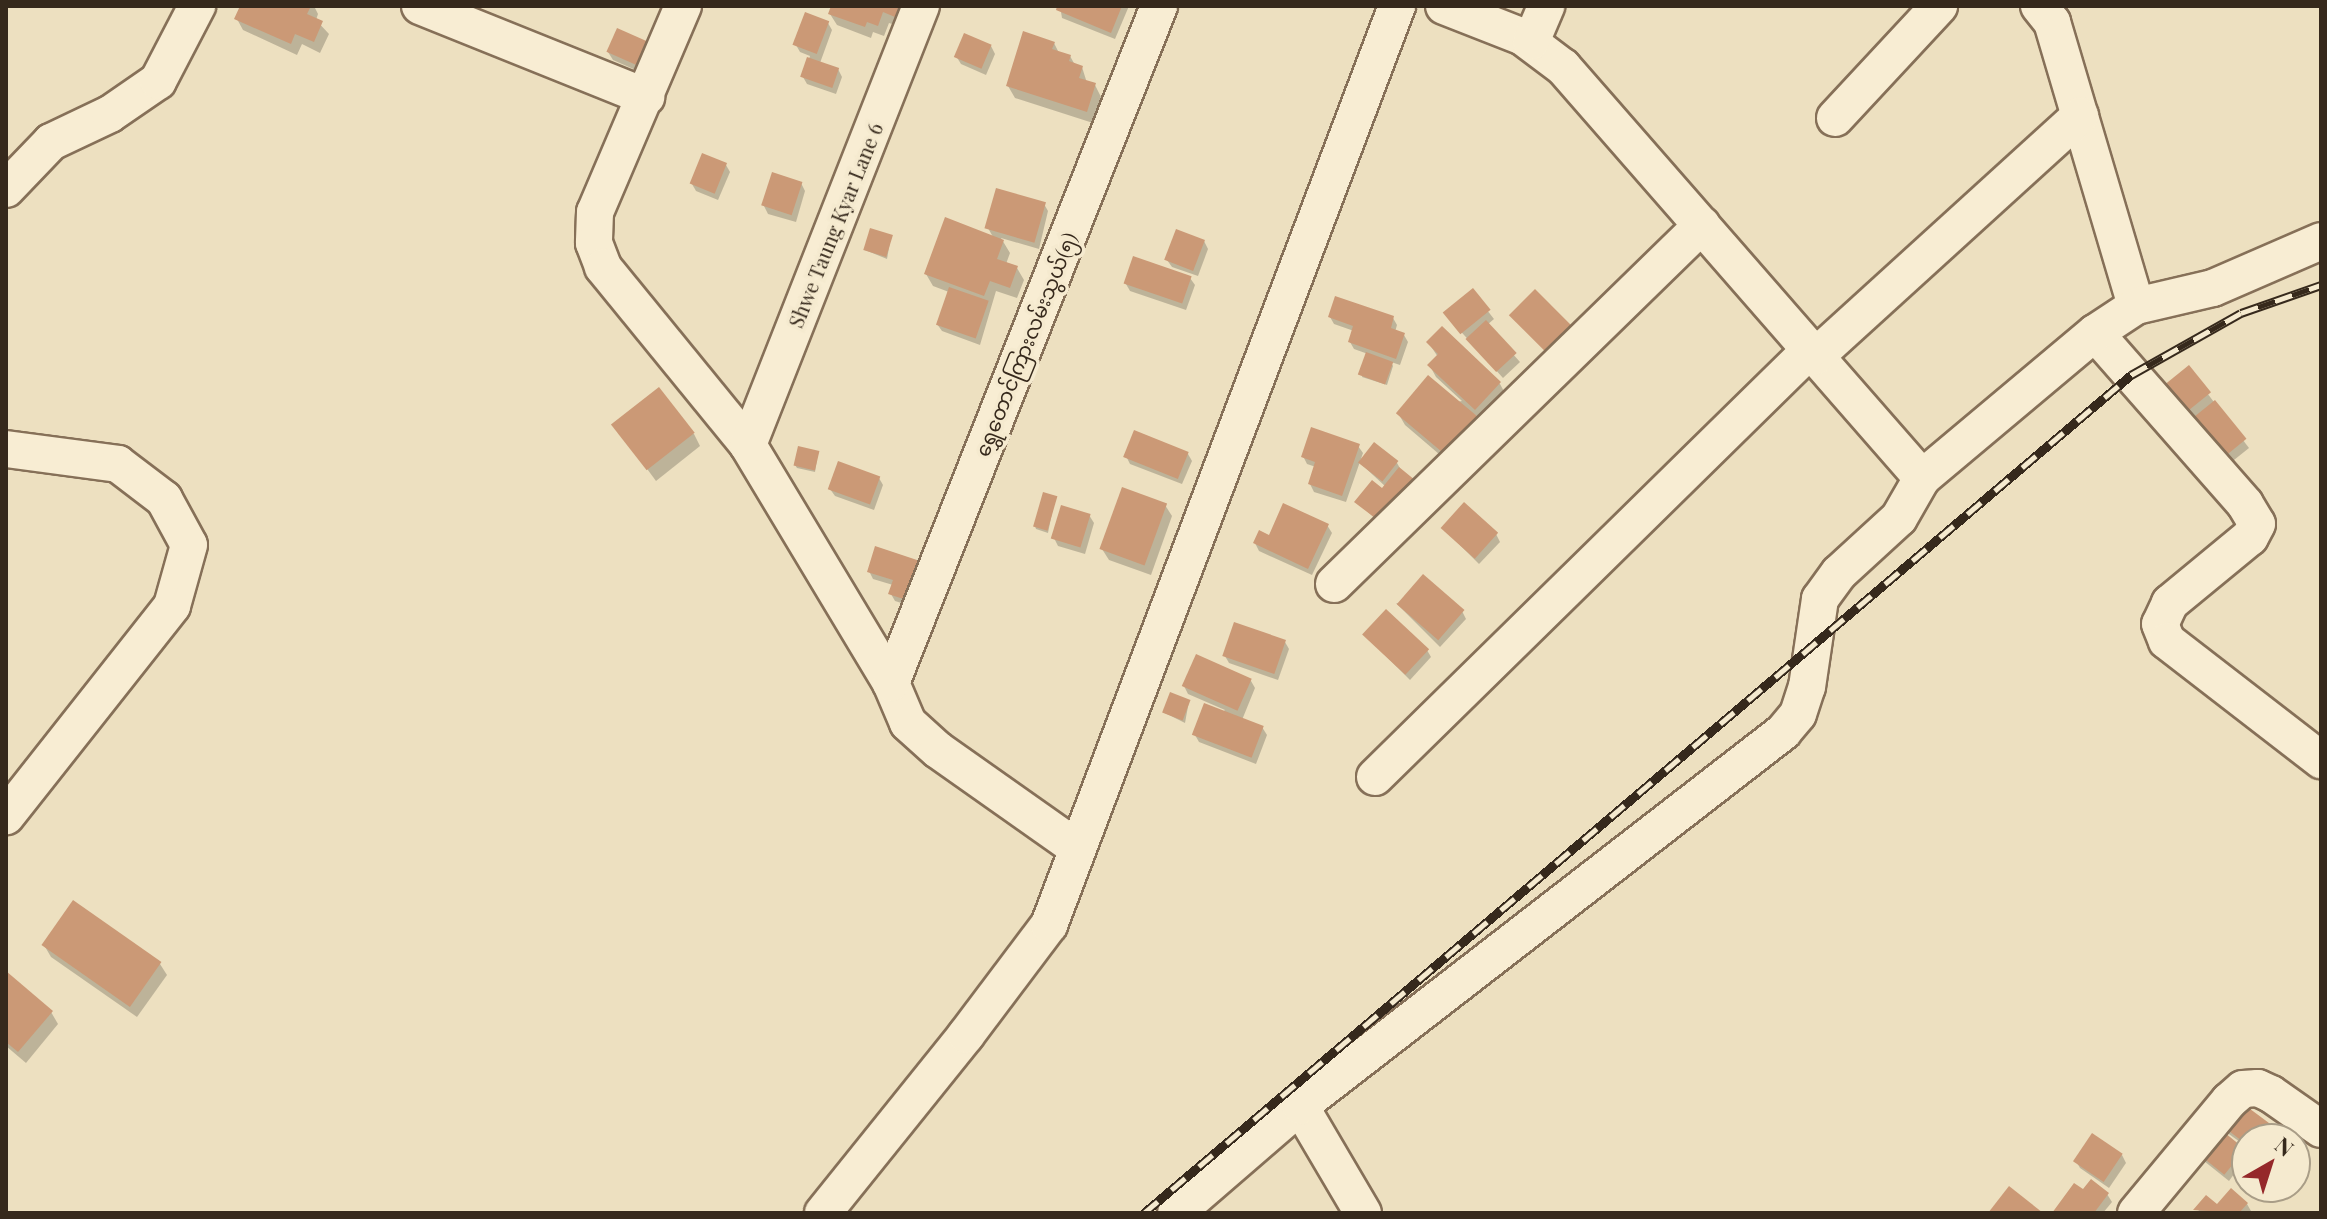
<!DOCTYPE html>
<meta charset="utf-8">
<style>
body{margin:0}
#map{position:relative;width:2327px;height:1219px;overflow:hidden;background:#ede0c0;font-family:"Playfair Display","Noto Sans Myanmar",serif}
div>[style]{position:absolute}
.shadow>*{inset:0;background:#0003}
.building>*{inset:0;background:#cb9976;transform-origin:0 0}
.roads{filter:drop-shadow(2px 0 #867058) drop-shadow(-2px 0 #867058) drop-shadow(0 2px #867058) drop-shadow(0 -2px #867058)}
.minor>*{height:36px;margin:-18px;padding:0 18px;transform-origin:18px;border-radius:18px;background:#f8edd3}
.rail>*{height:9px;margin-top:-4.5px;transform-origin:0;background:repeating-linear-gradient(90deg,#f5eacf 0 18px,#36291c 0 36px);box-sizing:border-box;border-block:2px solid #36291c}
span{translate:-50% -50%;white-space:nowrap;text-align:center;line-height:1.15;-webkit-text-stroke:7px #f5eacf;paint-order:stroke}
.street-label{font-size:20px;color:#36291c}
.frame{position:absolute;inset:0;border:8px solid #36291c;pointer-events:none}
.north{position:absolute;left:2231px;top:1123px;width:80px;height:80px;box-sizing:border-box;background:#f5eacf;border:2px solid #a99d87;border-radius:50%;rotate:39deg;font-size:22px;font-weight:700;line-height:32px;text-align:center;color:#36291c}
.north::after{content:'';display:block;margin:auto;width:28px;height:36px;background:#95282a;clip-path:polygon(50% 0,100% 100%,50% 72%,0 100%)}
</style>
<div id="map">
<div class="shadow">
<i style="clip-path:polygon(242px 6px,314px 6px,318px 14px,316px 20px,329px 34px,320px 53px,302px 44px,297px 55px,243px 30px,237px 19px)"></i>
<i style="clip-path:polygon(833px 6px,902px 6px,901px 27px,889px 23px,884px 36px,873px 32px,871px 38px,837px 25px,830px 14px)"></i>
<i style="clip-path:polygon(1060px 6px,1129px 6px,1115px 39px,1062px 18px)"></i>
<i style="clip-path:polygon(828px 23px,832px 30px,820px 63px,838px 69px,842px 77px,836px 94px,807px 84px,803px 77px,810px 56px,800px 52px,796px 45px)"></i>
<i style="clip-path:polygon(1054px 43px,1059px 53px,1070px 56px,1075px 65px,1082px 67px,1087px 83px,1095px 85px,1101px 97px,1093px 123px,1015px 98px,1008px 86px)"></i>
<i style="clip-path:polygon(652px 45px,647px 75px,613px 60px,608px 52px)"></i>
<i style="clip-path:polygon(991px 46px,995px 54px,986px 75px,961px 64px,956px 56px)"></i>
<i style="clip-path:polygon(726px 165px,730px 172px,718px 200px,696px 191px,692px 184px)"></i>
<i style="clip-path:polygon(801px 183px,805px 191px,796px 222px,768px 214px,764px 206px)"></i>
<i style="clip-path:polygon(1044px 204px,1048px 211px,1039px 249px,1001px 238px,1010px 253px,1006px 264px,1017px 268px,1024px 280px,1017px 298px,996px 291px,980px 345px,942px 331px,937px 324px,949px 292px,933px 286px,926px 274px,993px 237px,988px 228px)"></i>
<i style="clip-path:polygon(891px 237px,887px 259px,865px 250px)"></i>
<i style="clip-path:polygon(1204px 241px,1208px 249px,1198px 276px,1172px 267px,1167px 260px)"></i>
<i style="clip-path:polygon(1190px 278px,1195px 285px,1186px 310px,1130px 291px,1126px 284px)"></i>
<i style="clip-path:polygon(1472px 291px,1494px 319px,1487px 325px,1520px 362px,1503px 378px,1445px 314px)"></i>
<i style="clip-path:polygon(1330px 317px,1393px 318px,1397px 325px,1395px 332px,1404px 335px,1408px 342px,1400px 365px,1391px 362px,1393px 366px,1387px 385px,1362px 377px,1368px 354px,1354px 349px,1350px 342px,1354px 331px,1334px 324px)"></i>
<i style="clip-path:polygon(1442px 328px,1500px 384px,1506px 395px,1482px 420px,1474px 414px,1483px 430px,1453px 466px,1405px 425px,1398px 413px,1462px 401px,1436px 377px,1430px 366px,1438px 357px,1428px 342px)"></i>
<i style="clip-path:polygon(2188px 368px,2249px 448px,2224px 468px,2185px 424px)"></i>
<i style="clip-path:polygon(614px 424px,694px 434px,700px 446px,656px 481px)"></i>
<i style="clip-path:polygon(1358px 446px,1363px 453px,1346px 502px,1314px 492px,1310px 484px,1316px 467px,1307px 464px,1303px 456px)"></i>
<i style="clip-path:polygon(818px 453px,815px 472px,797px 468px,795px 465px)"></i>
<i style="clip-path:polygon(1188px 454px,1192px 461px,1182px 484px,1130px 464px,1126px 456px)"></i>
<i style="clip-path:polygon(1360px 463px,1397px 463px,1401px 470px,1392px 534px,1357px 502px,1386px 487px)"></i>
<i style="clip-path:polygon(879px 478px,883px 485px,874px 510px,835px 496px,830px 489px)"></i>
<i style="clip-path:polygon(1055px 498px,1048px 533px,1036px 529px,1035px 526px)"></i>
<i style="clip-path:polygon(1165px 505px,1172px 516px,1151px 575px,1109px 560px,1102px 549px)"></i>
<i style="clip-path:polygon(1089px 515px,1094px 523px,1085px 554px,1058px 546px,1054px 538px)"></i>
<i style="clip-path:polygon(1327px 525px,1332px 533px,1312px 575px,1259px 551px,1255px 543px)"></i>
<i style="clip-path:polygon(1443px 528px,1496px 534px,1500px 542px,1479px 564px)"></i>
<i style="clip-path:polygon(927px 566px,920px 609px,895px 601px,891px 594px,893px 585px,873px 579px,869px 571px)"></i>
<i style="clip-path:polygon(1396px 603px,1462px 611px,1466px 619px,1440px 647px)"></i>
<i style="clip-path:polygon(1365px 635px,1427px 650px,1431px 657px,1410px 680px)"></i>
<i style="clip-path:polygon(1285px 642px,1289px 649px,1278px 680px,1229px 663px,1225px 656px)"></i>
<i style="clip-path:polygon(1251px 681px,1255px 688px,1242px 720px,1262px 727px,1267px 735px,1256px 764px,1199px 742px,1195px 735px,1225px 710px,1188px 694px,1184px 686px)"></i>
<i style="clip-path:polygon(1189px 701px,1185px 723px,1165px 713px)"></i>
<i style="clip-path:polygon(44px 945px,160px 964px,167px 975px,137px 1017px,51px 957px)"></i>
<i style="clip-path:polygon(6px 974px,51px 1012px,58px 1024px,26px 1063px,6px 1046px)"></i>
<i style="clip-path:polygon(2238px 1103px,2271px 1127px,2276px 1135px,2272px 1139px,2247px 1139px,2247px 1147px,2226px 1132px)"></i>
<i style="clip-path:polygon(2214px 1127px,2247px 1156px,2229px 1181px,2199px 1157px)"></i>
<i style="clip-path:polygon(2122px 1155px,2126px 1163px,2109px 1188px,2080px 1168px,2076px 1161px)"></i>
<i style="clip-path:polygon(2083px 1192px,2107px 1194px,2112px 1202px,2103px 1213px,2055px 1213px)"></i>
<i style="clip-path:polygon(2207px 1198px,2217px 1206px,2247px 1204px,2251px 1211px,2197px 1213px)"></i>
</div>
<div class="building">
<i style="clip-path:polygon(240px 6px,311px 6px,307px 14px,323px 21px,314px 42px,295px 34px,291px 44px,234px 19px)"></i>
<i style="clip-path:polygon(831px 6px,899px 6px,895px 17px,883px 12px,878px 26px,867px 22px,865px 27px,828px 14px)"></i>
<i style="clip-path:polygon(1057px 6px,1122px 6px,1111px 33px,1056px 10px)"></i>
<i style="left:805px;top:12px;width:26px;height:35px;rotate:21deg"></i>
<i style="left:617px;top:28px;width:39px;height:26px;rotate:24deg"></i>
<i style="clip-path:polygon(1023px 31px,1055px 42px,1052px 49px,1071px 55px,1069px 61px,1083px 66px,1079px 78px,1096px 83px,1087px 112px,1006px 86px)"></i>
<i style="left:964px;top:33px;width:30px;height:26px;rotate:23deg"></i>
<i style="left:807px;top:57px;width:34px;height:21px;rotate:19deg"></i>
<i style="left:702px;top:153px;width:27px;height:33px;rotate:22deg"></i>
<i style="left:772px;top:172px;width:32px;height:35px;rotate:18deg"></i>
<i style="left:996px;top:188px;width:52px;height:42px;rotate:16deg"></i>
<i style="clip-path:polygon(945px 217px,1004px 240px,997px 259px,1018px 266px,1010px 288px,990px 281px,984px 296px,924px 274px)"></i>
<i style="left:870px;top:228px;width:24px;height:23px;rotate:17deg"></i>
<i style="left:1176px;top:229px;width:31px;height:33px;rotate:21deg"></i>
<i style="left:1133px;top:256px;width:62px;height:29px;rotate:19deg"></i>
<i style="left:949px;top:287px;width:42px;height:40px;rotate:19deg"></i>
<i style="left:1473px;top:288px;width:28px;height:39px;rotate:51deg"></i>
<i style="left:1535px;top:289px;width:54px;height:37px;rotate:45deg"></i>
<i style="clip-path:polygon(1335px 296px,1394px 316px,1391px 328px,1405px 333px,1396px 359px,1348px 342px,1353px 326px,1328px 317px)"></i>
<i style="left:1486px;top:320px;width:45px;height:28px;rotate:47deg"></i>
<i style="clip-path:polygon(1442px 326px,1501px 382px,1475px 410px,1427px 365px,1438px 354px,1426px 342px)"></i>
<i style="left:1366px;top:352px;width:29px;height:24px;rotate:20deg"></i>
<i style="left:2189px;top:365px;width:35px;height:41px;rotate:51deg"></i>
<i style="left:1428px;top:375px;width:65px;height:50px;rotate:40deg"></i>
<i style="left:659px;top:387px;width:58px;height:61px;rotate:52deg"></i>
<i style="left:2215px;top:400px;width:50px;height:35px;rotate:51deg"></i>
<i style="clip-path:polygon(1311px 427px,1360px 444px,1342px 496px,1308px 484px,1315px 462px,1301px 457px)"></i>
<i style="left:1134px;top:430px;width:59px;height:29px;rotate:22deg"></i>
<i style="left:1374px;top:442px;width:31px;height:26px;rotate:38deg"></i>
<i style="left:798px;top:446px;width:22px;height:20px;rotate:13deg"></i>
<i style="left:838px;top:461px;width:45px;height:30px;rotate:20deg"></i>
<i style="clip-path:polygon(1399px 467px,1421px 485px,1387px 527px,1354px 502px,1372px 480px,1382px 488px)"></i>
<i style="left:1122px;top:487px;width:48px;height:66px;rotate:20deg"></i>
<i style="left:1043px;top:492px;width:15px;height:36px;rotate:16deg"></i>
<i style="left:1464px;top:502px;width:46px;height:35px;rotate:42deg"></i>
<i style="clip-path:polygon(1283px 503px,1329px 524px,1308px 569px,1253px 543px,1259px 530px,1269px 535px)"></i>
<i style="left:1061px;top:505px;width:31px;height:35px;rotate:17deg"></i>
<i style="clip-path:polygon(875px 546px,929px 564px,916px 603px,888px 594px,893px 580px,867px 572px)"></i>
<i style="left:1423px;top:574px;width:55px;height:40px;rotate:41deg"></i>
<i style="left:1386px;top:609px;width:59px;height:35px;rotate:43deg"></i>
<i style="left:1234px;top:622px;width:55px;height:36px;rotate:19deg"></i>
<i style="left:1196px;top:654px;width:61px;height:35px;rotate:24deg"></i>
<i style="left:1170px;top:692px;width:22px;height:22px;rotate:21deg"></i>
<i style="left:1204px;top:703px;width:64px;height:34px;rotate:21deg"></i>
<i style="left:73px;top:900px;width:108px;height:55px;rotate:35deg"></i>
<i style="clip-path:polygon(6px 971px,53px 1011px,18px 1052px,6px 1042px)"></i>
<i style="clip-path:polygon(2238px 1100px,2273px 1126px,2263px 1139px,2247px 1139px,2247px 1145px,2220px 1124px)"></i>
<i style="left:2214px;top:1124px;width:40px;height:33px;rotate:39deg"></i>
<i style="left:2092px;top:1133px;width:37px;height:34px;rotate:34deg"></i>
<i style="clip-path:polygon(2091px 1179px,2109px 1193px,2094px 1213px,2052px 1213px,2074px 1183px,2083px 1189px)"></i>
<i style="clip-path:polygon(2009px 1186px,2043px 1213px,1988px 1213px)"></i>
<i style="clip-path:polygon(2231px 1188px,2248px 1203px,2239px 1213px,2193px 1210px,2206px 1195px,2217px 1204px)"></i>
</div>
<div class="roads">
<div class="minor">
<i style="left:420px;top:6px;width:244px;rotate:21.9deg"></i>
<i style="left:683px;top:6px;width:224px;rotate:113.1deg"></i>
<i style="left:595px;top:212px;width:31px;rotate:92deg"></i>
<i style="left:594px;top:243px;width:26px;rotate:69deg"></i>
<i style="left:603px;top:267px;width:230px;rotate:50.8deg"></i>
<i style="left:748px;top:445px;width:278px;rotate:59deg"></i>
<i style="left:891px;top:683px;width:43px;rotate:67deg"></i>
<i style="left:908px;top:723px;width:40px;rotate:42deg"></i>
<i style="left:938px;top:750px;width:170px;rotate:35.2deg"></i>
<i style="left:1444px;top:6px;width:85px;rotate:21.4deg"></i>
<i style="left:1523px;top:37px;width:50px;rotate:36.9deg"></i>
<i style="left:1563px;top:67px;width:546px;rotate:48.86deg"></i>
<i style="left:2039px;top:6px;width:21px;rotate:51deg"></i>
<i style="left:2052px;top:22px;width:296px;rotate:73.5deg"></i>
<i style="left:1531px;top:42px;width:39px;rotate:-67deg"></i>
<i style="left:1835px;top:118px;width:153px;rotate:-47.1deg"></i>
<i style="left:6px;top:189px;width:65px;rotate:-46.2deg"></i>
<i style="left:51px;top:142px;width:65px;rotate:-25.4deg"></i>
<i style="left:110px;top:114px;width:58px;rotate:-34.5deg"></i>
<i style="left:158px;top:81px;width:85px;rotate:-62.5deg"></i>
<i style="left:2095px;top:333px;width:227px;rotate:48.7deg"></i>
<i style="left:2245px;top:504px;width:23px;rotate:59deg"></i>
<i style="left:2257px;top:524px;width:15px;rotate:118deg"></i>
<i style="left:2250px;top:537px;width:104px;rotate:140.5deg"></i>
<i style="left:2170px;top:603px;width:23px;rotate:115deg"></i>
<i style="left:2160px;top:624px;width:18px;rotate:68deg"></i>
<i style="left:2167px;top:641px;width:195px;rotate:37.7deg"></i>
<i style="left:1816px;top:356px;width:357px;rotate:-42.3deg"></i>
<i style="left:748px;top:445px;width:472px;rotate:-68.5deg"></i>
<i style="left:6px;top:449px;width:113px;rotate:7.6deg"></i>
<i style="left:118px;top:464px;width:58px;rotate:37.3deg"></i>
<i style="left:164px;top:499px;width:52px;rotate:61.5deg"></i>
<i style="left:189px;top:545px;width:63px;rotate:105.6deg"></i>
<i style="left:172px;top:606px;width:268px;rotate:128.3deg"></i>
<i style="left:1334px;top:584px;width:514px;rotate:-44.29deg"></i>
<i style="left:891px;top:683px;width:728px;rotate:-68.4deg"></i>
<i style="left:1375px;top:777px;width:611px;rotate:-44.47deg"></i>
<i style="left:1300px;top:1106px;width:124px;rotate:59.5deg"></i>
<i style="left:823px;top:1213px;width:228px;rotate:-51.2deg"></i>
<i style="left:966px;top:1035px;width:138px;rotate:-53deg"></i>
<i style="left:1049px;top:925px;width:983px;rotate:-69.26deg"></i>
<i style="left:1176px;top:1213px;width:164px;rotate:-40.8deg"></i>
<i style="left:1300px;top:1106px;width:611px;rotate:-37.75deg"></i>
<i style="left:1783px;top:732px;width:23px;rotate:-50deg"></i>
<i style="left:1798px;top:714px;width:28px;rotate:-72deg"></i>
<i style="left:1807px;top:687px;width:89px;rotate:-81.6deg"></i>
<i style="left:1820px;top:599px;width:32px;rotate:-54deg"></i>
<i style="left:1839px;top:573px;width:81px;rotate:-42.5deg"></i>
<i style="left:1899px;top:518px;width:46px;rotate:-60.1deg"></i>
<i style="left:1922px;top:478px;width:226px;rotate:-40deg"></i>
<i style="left:2095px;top:333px;width:49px;rotate:-33.4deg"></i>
<i style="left:2136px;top:306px;width:79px;rotate:-13.2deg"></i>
<i style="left:2213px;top:288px;width:118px;rotate:-23.5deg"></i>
<i style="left:2136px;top:1213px;width:146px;rotate:-50.3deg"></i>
<i style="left:2229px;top:1101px;width:18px;rotate:-41deg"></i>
<i style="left:2243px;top:1089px;width:15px;rotate:-4deg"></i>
<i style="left:2258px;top:1088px;width:14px;rotate:25deg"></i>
<i style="left:2271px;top:1094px;width:61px;rotate:35deg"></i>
</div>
</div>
<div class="rail">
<i style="left:1144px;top:1213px;width:1295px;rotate:-40.33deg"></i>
<i style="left:2131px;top:375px;width:126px;rotate:-29.4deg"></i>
<i style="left:2241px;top:313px;width:85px;rotate:-19.3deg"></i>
</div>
<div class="street-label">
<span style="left:835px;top:225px;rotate:-68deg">Shwe Taung Kyar Lane 6</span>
<span style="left:1025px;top:344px;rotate:-68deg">ရွှေတောင်ကြားလမ်းသွယ်(၅)</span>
</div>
<div class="frame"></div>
<div class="north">N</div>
</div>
